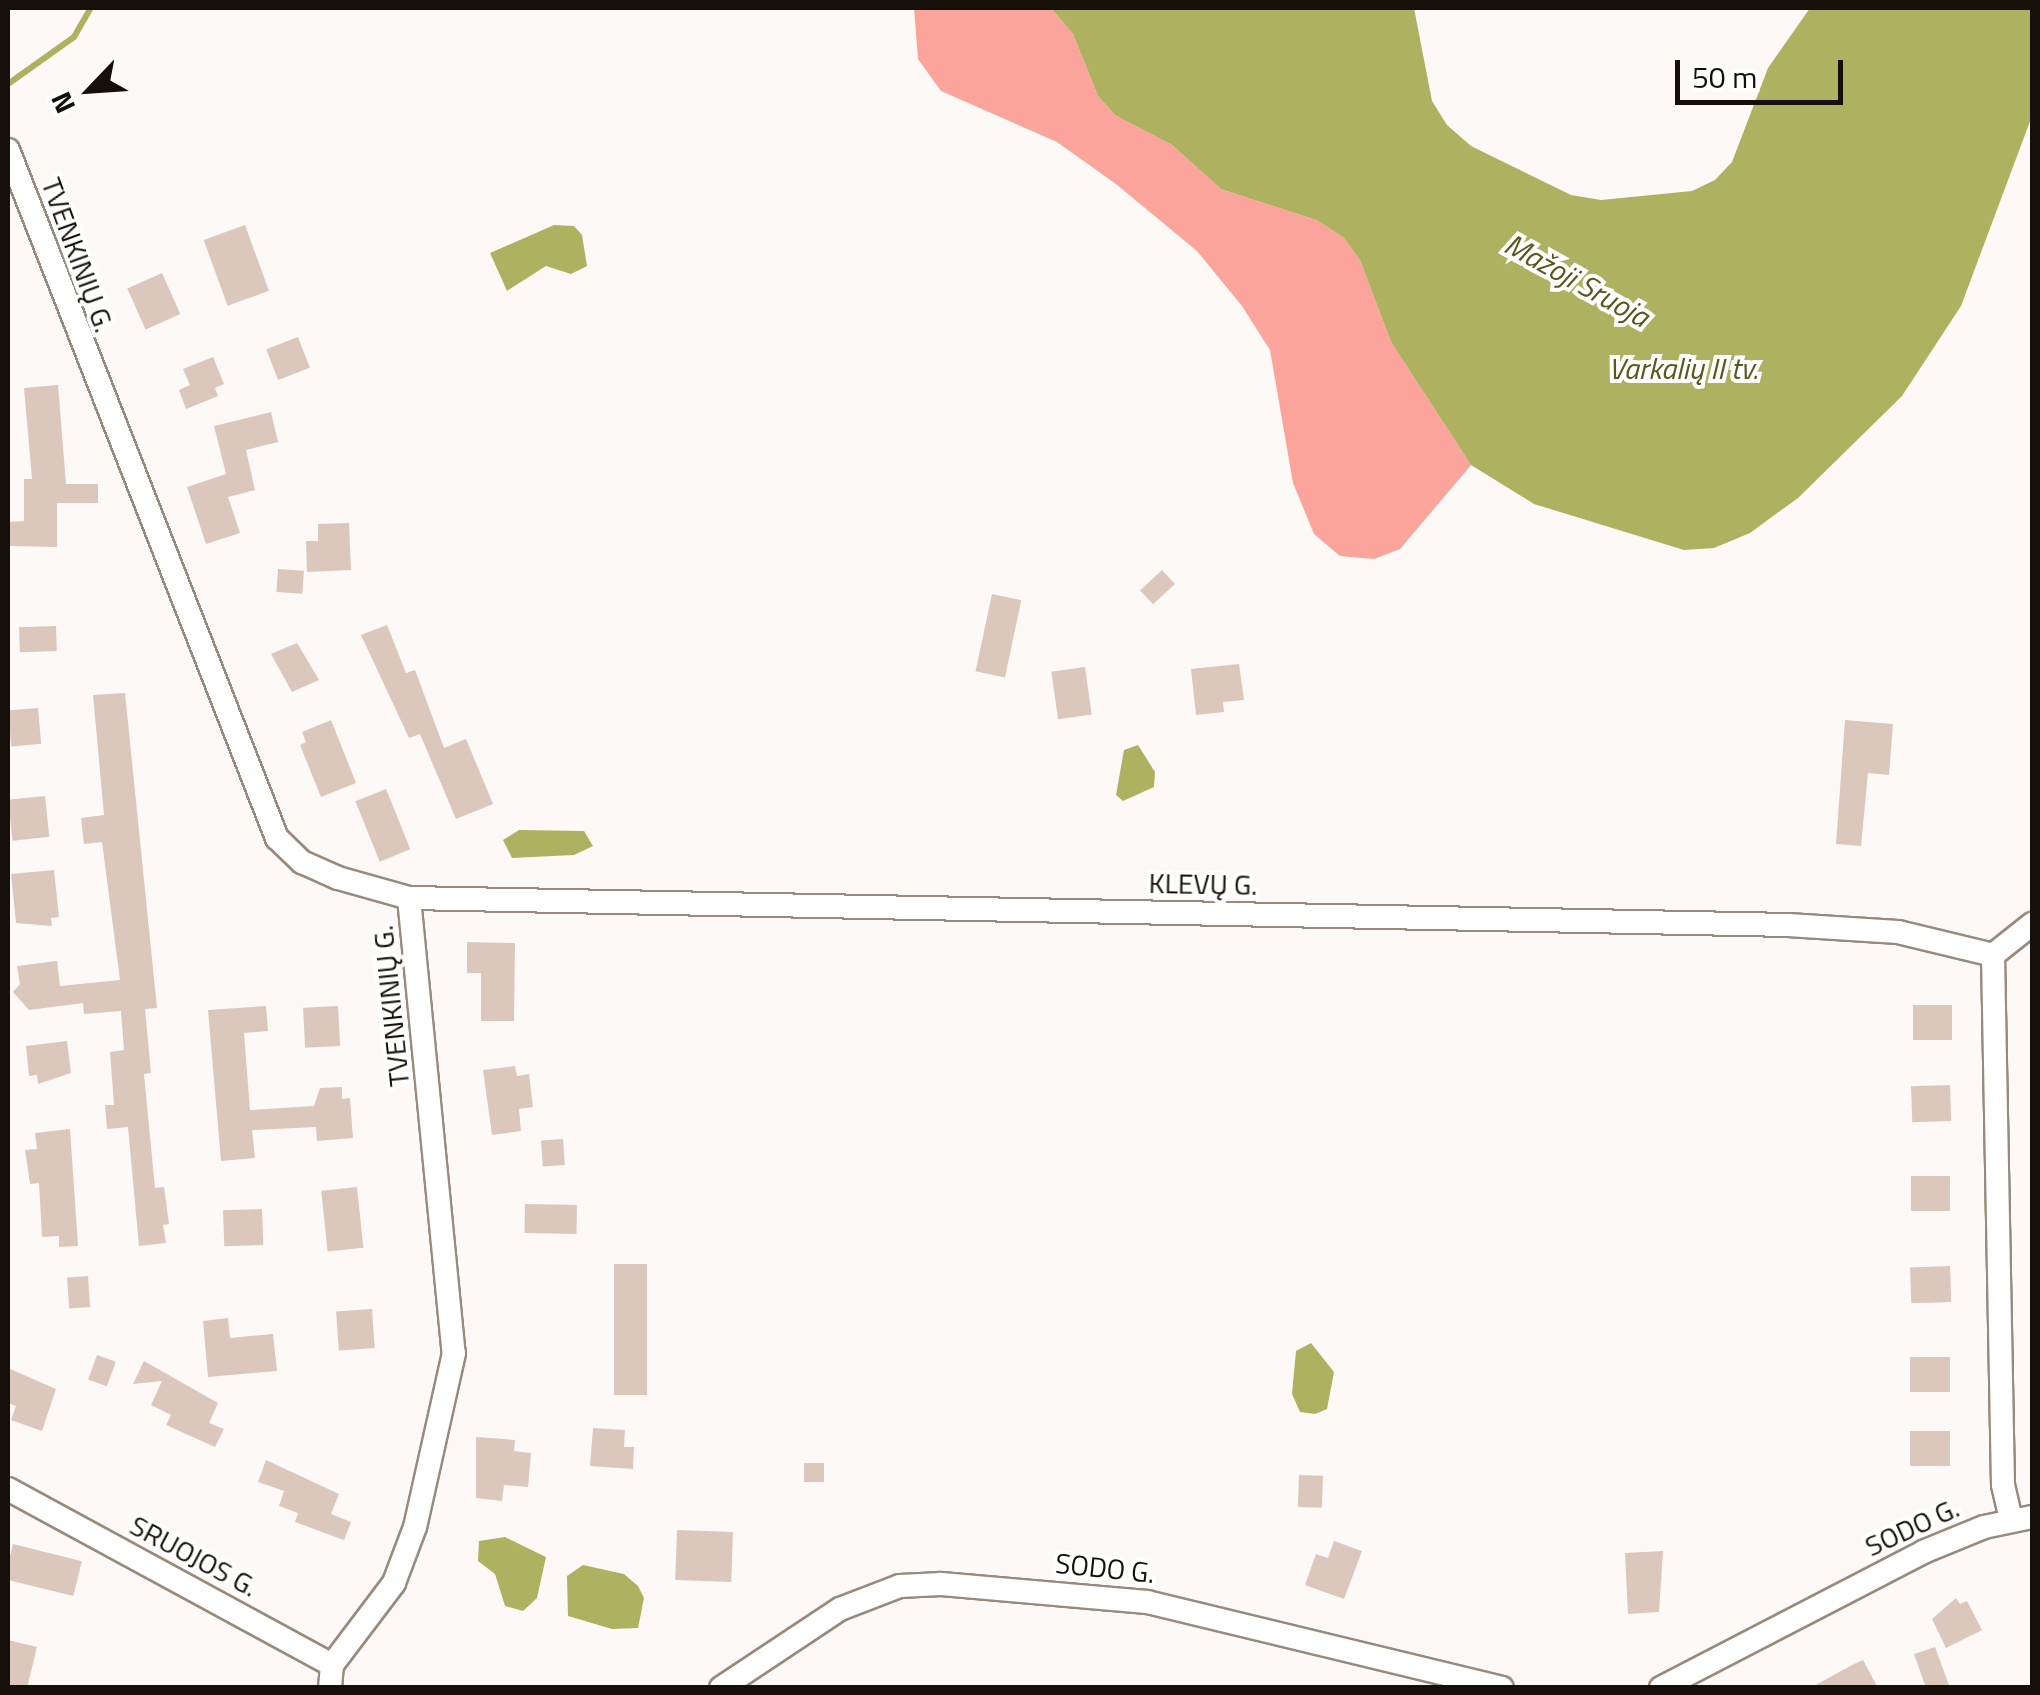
<!DOCTYPE html>
<meta charset="utf-8">
<style>
body{margin:0}
#map{position:relative;width:2040px;height:1695px;overflow:hidden;background:#fdf9f6;font-family:"Titillium Web",sans-serif}
div>[style]{position:absolute}
.forest>*{inset:0;background:#faa49b}
.water>*{inset:0;background:#aeb160}
.stream>*{height:6px;margin:-3px;padding:0 3px;transform-origin:3px;border-radius:3px;background:#aeb160}
.building>*{inset:0;background:#dcc7bc;transform-origin:0 0}
.roads{filter:drop-shadow(2px 0 #998a7b) drop-shadow(-2px 0 #998a7b) drop-shadow(0 2px #998a7b) drop-shadow(0 -2px #998a7b)}
.street>*{height:22px;margin:-11px;padding:0 11px;transform-origin:11px;border-radius:11px;background:#fff}
span{translate:-50% -50%;white-space:nowrap;text-align:center;line-height:1.15;-webkit-text-stroke:8px #fff;paint-order:stroke}
.street-label{font-size:28px;color:#150f0a}
.water-label{font-size:30px;color:#56581c;font-style:italic}
.frame{position:absolute;inset:0;border:10px solid #150f0a;pointer-events:none}
.north{position:absolute;left:40px;top:40px;width:100px;height:100px;-webkit-text-stroke:8px #fff;paint-order:stroke;rotate:245deg;font-size:28px;font-weight:700;line-height:40px;text-align:center;color:#150f0a}
.north::after{content:'';display:block;margin:auto;width:35px;height:45px;background:#150f0a;clip-path:polygon(50% 0,100% 100%,50% 72%,0 100%)}
.scale{position:absolute;left:1675px;top:60px;width:168px;height:45px;box-sizing:border-box;border:5px solid #150f0a;border-top:0;padding-left:12px;font-size:30px;line-height:35px;white-space:nowrap;color:#150f0a;-webkit-text-stroke:8px #fff;paint-order:stroke}
</style>
<div id="map">
<div class="forest">
<i style="clip-path:polygon(914px 8px,1051px 8px,1073px 34px,1098px 96px,1115px 115px,1172px 145px,1221px 189px,1316px 220px,1343px 237px,1360px 260px,1391px 342px,1471px 465px,1400px 549px,1374px 559px,1340px 556px,1314px 534px,1293px 483px,1270px 350px,1242px 306px,1197px 251px,1116px 184px,1057px 142px,941px 91px,918px 59px)"></i>
</div>
<div class="water">
<i style="clip-path:polygon(1051px 8px,1414px 8px,1432px 101px,1447px 125px,1471px 146px,1571px 195px,1601px 200px,1692px 191px,1715px 180px,1732px 162px,1768px 68px,1810px 8px,2032px 8px,2032px 116px,1961px 306px,1902px 396px,1798px 498px,1750px 533px,1714px 548px,1684px 550px,1534px 504px,1471px 465px,1391px 342px,1360px 260px,1343px 237px,1316px 220px,1221px 189px,1172px 145px,1115px 115px,1098px 96px,1073px 34px)"></i>
<i style="clip-path:polygon(554px 225px,574px 226px,582px 235px,587px 266px,571px 274px,546px 266px,507px 291px,490px 253px)"></i>
<i style="clip-path:polygon(1138px 745px,1155px 772px,1154px 787px,1123px 801px,1116px 795px,1124px 750px)"></i>
<i style="clip-path:polygon(519px 830px,584px 831px,593px 846px,574px 855px,512px 858px,503px 840px)"></i>
<i style="clip-path:polygon(1311px 1343px,1334px 1372px,1327px 1409px,1315px 1414px,1300px 1412px,1292px 1394px,1296px 1351px)"></i>
<i style="clip-path:polygon(505px 1537px,546px 1557px,537px 1598px,523px 1611px,505px 1606px,495px 1574px,478px 1561px,479px 1541px)"></i>
<i style="clip-path:polygon(583px 1565px,624px 1574px,638px 1586px,644px 1598px,638px 1628px,612px 1629px,568px 1616px,567px 1576px)"></i>
</div>
<div class="stream">
<i style="left:8px;top:84px;width:81px;rotate:-35.5deg"></i>
<i style="left:74px;top:37px;width:34px;rotate:-60deg"></i>
</div>
<div class="building">
<i style="left:245px;top:225px;width:70px;height:44px;rotate:70deg"></i>
<i style="left:162px;top:273px;width:45px;height:38px;rotate:66deg"></i>
<i style="left:298px;top:337px;width:33px;height:34px;rotate:69deg"></i>
<i style="clip-path:polygon(213px 357px,224px 384px,215px 388px,218px 396px,186px 409px,179px 390px,190px 385px,183px 369px)"></i>
<i style="clip-path:polygon(58px 385px,66px 484px,98px 484px,98px 503px,57px 503px,57px 547px,8px 546px,8px 522px,24px 521px,24px 479px,32px 479px,24px 388px)"></i>
<i style="clip-path:polygon(271px 412px,278px 442px,246px 450px,255px 490px,228px 497px,240px 533px,206px 544px,187px 487px,226px 474px,214px 426px)"></i>
<i style="clip-path:polygon(349px 523px,351px 570px,307px 572px,306px 541px,318px 541px,318px 524px)"></i>
<i style="left:278px;top:569px;width:26px;height:23px;rotate:4deg"></i>
<i style="left:1162px;top:570px;width:19px;height:30px;rotate:47deg"></i>
<i style="left:992px;top:594px;width:30px;height:79px;rotate:12deg"></i>
<i style="clip-path:polygon(387px 625px,406px 673px,415px 670px,444px 748px,466px 739px,493px 804px,456px 819px,420px 734px,409px 738px,361px 635px)"></i>
<i style="left:56px;top:626px;width:25px;height:37px;rotate:88deg"></i>
<i style="clip-path:polygon(297px 643px,319px 680px,292px 692px,271px 654px)"></i>
<i style="clip-path:polygon(1239px 664px,1244px 700px,1223px 702px,1224px 712px,1196px 715px,1191px 669px)"></i>
<i style="left:1085px;top:667px;width:48px;height:34px;rotate:82deg"></i>
<i style="clip-path:polygon(125px 693px,157px 1008px,145px 1009px,151px 1073px,144px 1074px,155px 1188px,164px 1187px,169px 1224px,163px 1225px,166px 1243px,139px 1246px,128px 1127px,107px 1129px,105px 1105px,114px 1105px,110px 1052px,124px 1050px,121px 1011px,84px 1014px,83px 1003px,29px 1010px,13px 992px,20px 984px,17px 966px,57px 961px,60px 986px,120px 980px,102px 842px,84px 844px,81px 818px,104px 815px,93px 695px)"></i>
<i style="left:38px;top:708px;width:36px;height:30px;rotate:85deg"></i>
<i style="clip-path:polygon(331px 720px,356px 783px,321px 797px,300px 745px,306px 742px,302px 732px)"></i>
<i style="clip-path:polygon(1845px 720px,1893px 724px,1889px 775px,1868px 773px,1861px 846px,1836px 844px)"></i>
<i style="left:386px;top:789px;width:65px;height:33px;rotate:68deg"></i>
<i style="left:45px;top:796px;width:41px;height:37px;rotate:84deg"></i>
<i style="clip-path:polygon(54px 870px,59px 917px,51px 918px,52px 926px,16px 923px,11px 874px)"></i>
<i style="clip-path:polygon(467px 942px,515px 943px,514px 1021px,481px 1021px,481px 973px,467px 973px)"></i>
<i style="left:1913px;top:1005px;width:39px;height:35px"></i>
<i style="clip-path:polygon(266px 1006px,268px 1031px,244px 1033px,250px 1110px,314px 1106px,320px 1088px,342px 1087px,342px 1099px,350px 1098px,353px 1138px,317px 1141px,316px 1127px,252px 1130px,255px 1158px,221px 1161px,208px 1010px)"></i>
<i style="left:338px;top:1006px;width:40px;height:35px;rotate:87deg"></i>
<i style="clip-path:polygon(67px 1041px,71px 1073px,38px 1084px,37px 1075px,29px 1076px,26px 1046px)"></i>
<i style="clip-path:polygon(515px 1066px,517px 1076px,529px 1074px,533px 1107px,519px 1109px,521px 1131px,492px 1135px,483px 1070px)"></i>
<i style="left:1950px;top:1085px;width:36px;height:39px;rotate:88deg"></i>
<i style="clip-path:polygon(70px 1129px,78px 1246px,59px 1247px,59px 1236px,42px 1237px,39px 1183px,30px 1184px,25px 1150px,37px 1149px,35px 1133px)"></i>
<i style="left:563px;top:1139px;width:26px;height:22px;rotate:86deg"></i>
<i style="left:1950px;top:1176px;width:35px;height:39px;rotate:90deg"></i>
<i style="left:357px;top:1187px;width:61px;height:36px;rotate:84deg"></i>
<i style="left:525px;top:1204px;width:52px;height:29px;rotate:1deg"></i>
<i style="left:262px;top:1209px;width:36px;height:39px;rotate:88deg"></i>
<i style="left:614px;top:1264px;width:33px;height:131px"></i>
<i style="left:1950px;top:1266px;width:36px;height:40px;rotate:88deg"></i>
<i style="left:88px;top:1276px;width:31px;height:21px;rotate:86deg"></i>
<i style="left:372px;top:1309px;width:39px;height:36px;rotate:86deg"></i>
<i style="clip-path:polygon(228px 1318px,230px 1338px,273px 1334px,277px 1371px,208px 1377px,203px 1321px)"></i>
<i style="left:97px;top:1355px;width:20px;height:26px;rotate:20deg"></i>
<i style="left:1910px;top:1357px;width:40px;height:35px"></i>
<i style="clip-path:polygon(144px 1361px,218px 1403px,209px 1423px,224px 1429px,215px 1447px,166px 1425px,171px 1415px,151px 1405px,162px 1381px,133px 1384px)"></i>
<i style="clip-path:polygon(8px 1368px,56px 1389px,42px 1431px,11px 1420px,16px 1406px,8px 1403px)"></i>
<i style="clip-path:polygon(593px 1428px,625px 1430px,624px 1447px,634px 1447px,633px 1469px,590px 1466px)"></i>
<i style="left:1910px;top:1431px;width:40px;height:35px"></i>
<i style="clip-path:polygon(476px 1437px,515px 1440px,514px 1451px,531px 1453px,528px 1487px,504px 1485px,502px 1501px,476px 1498px)"></i>
<i style="clip-path:polygon(266px 1460px,339px 1494px,331px 1514px,351px 1522px,344px 1540px,295px 1522px,298px 1513px,279px 1506px,284px 1491px,258px 1482px)"></i>
<i style="left:804px;top:1463px;width:20px;height:19px"></i>
<i style="left:1299px;top:1475px;width:24px;height:32px;rotate:2deg"></i>
<i style="left:677px;top:1530px;width:56px;height:50px;rotate:2deg"></i>
<i style="clip-path:polygon(1334px 1541px,1362px 1551px,1344px 1599px,1305px 1585px,1316px 1554px,1328px 1558px)"></i>
<i style="left:13px;top:1544px;width:71px;height:36px;rotate:14deg"></i>
<i style="clip-path:polygon(1663px 1551px,1659px 1612px,1628px 1614px,1625px 1553px)"></i>
<i style="clip-path:polygon(1956px 1598px,1960px 1604px,1967px 1601px,1982px 1630px,1946px 1648px,1932px 1619px)"></i>
<i style="clip-path:polygon(8px 1640px,37px 1647px,27px 1688px,8px 1688px)"></i>
<i style="clip-path:polygon(1935px 1647px,1950px 1688px,1926px 1688px,1914px 1654px)"></i>
<i style="clip-path:polygon(1863px 1660px,1878px 1688px,1810px 1688px,1852px 1665px)"></i>
</div>
<div class="roads">
<div class="street">
<i style="left:8px;top:150px;width:739px;rotate:68.65deg"></i>
<i style="left:277px;top:838px;width:35px;rotate:44deg"></i>
<i style="left:302px;top:862px;width:39px;rotate:24deg"></i>
<i style="left:338px;top:878px;width:74px;rotate:15.7deg"></i>
<i style="left:409px;top:898px;width:457px;rotate:84.4deg"></i>
<i style="left:454px;top:1353px;width:178px;rotate:102.6deg"></i>
<i style="left:415px;top:1527px;width:60px;rotate:110.6deg"></i>
<i style="left:394px;top:1583px;width:103px;rotate:127.1deg"></i>
<i style="left:409px;top:898px;width:1379px;rotate:1.12deg"></i>
<i style="left:1788px;top:925px;width:110px;rotate:3.6deg"></i>
<i style="left:1898px;top:932px;width:98px;rotate:13.6deg"></i>
<i style="left:1993px;top:955px;width:530px;rotate:88.92deg"></i>
<i style="left:2003px;top:1485px;width:35px;rotate:77deg"></i>
<i style="left:1993px;top:955px;width:50px;rotate:-38.5deg"></i>
<i style="left:8px;top:1489px;width:369px;rotate:28.5deg"></i>
<i style="left:332px;top:1665px;width:23px;rotate:95deg"></i>
<i style="left:721px;top:1688px;width:143px;rotate:-33.6deg"></i>
<i style="left:840px;top:1609px;width:64px;rotate:-21deg"></i>
<i style="left:900px;top:1586px;width:41px;rotate:-2.8deg"></i>
<i style="left:941px;top:1584px;width:207px;rotate:5deg"></i>
<i style="left:1147px;top:1602px;width:365px;rotate:13.6deg"></i>
<i style="left:1661px;top:1688px;width:295px;rotate:-27.4deg"></i>
<i style="left:1923px;top:1552px;width:66px;rotate:-22.3deg"></i>
<i style="left:1984px;top:1527px;width:49px;rotate:-11.8deg"></i>
</div>
</div>
<div class="street-label">
<span style="left:78px;top:255px;rotate:70deg">TVENKINIŲ G.</span>
<span style="left:1203px;top:884px;rotate:1deg">KLEVŲ G.</span>
<span style="left:391px;top:1006px;rotate:-96deg">TVENKINIŲ G.</span>
<span style="left:1912px;top:1527px;rotate:-25deg">SODO G.</span>
<span style="left:194px;top:1556px;rotate:28deg">SRUOJOS G.</span>
<span style="left:1105px;top:1568px;rotate:6deg">SODO G.</span>
</div>
<div class="water-label">
<span style="left:1577px;top:280px;rotate:29deg">Mažoji Sruoja</span>
<span style="left:1683px;top:368px">Varkalių II tv.</span>
</div>
<div class="frame"></div>
<div class="north">N</div>
<div class="scale">50 m</div>
</div>
